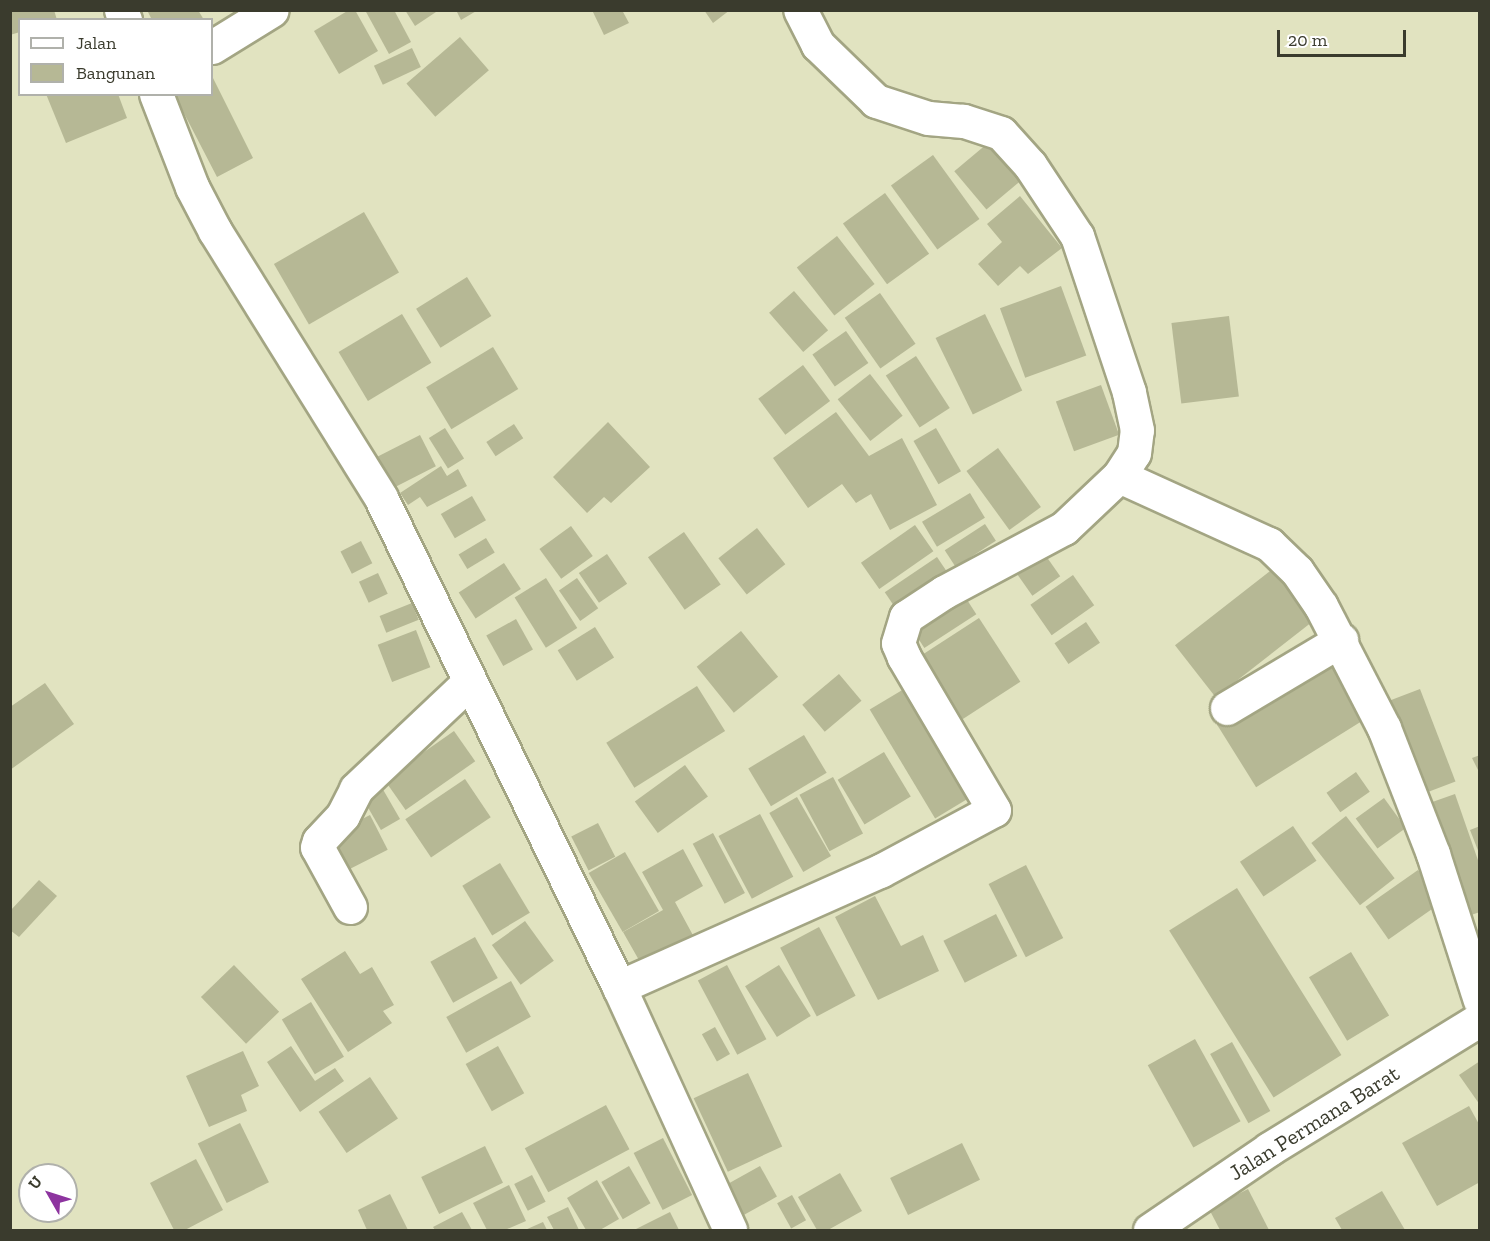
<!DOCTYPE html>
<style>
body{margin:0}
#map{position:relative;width:1490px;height:1241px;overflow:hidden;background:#e1e3c0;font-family:"Zilla Slab",serif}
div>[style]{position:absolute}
.building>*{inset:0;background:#b6b895;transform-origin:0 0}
.roads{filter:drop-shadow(2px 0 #a3a583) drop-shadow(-2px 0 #a3a583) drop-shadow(0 2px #a3a583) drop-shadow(0 -2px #a3a583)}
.minor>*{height:33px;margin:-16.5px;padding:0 16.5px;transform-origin:16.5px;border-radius:16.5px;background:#fff}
span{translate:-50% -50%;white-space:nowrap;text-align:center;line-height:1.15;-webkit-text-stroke:4.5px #fff;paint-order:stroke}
.street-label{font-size:22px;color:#3a3b2d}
.frame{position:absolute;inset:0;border:12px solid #3a3b2d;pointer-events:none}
.legend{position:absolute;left:18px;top:18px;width:195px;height:78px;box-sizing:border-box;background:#fff;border:2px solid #b0b1ab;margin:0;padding:8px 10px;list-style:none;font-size:18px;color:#3a3b2d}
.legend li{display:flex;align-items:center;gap:12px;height:30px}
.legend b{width:30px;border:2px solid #b0b1ab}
.north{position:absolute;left:18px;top:1163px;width:60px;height:60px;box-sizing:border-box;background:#fff;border:2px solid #b0b1ab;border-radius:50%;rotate:309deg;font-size:16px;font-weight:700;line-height:24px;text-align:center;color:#3a3b2d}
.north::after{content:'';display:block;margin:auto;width:21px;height:27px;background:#8d349f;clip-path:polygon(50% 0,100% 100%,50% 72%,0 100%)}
.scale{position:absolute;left:1277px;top:30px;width:129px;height:27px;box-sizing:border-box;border:3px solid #3a3b2d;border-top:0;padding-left:8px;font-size:18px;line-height:21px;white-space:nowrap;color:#3a3b2d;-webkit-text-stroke:4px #fff;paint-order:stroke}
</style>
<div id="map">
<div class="building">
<i style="clip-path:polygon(10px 10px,54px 10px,57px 20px,20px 20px,20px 32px,10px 35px)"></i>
<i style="clip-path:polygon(147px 10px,198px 10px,204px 20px,152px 20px)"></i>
<i style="clip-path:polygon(349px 10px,355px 10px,378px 51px,339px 74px,314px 31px)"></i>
<i style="clip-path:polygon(365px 10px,394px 10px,411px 42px,389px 54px)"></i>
<i style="clip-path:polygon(405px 10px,439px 10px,415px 26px)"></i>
<i style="clip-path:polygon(456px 10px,478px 10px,461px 20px)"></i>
<i style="clip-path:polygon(592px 10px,622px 10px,629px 23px,604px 35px)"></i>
<i style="clip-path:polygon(704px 10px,730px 10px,713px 23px)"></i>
<i style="left:460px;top:37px;width:44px;height:71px;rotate:49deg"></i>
<i style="left:412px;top:48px;width:21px;height:42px;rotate:65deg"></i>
<i style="clip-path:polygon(212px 76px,253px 158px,217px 177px,174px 94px,212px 94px)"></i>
<i style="clip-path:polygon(46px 94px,118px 94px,127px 118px,66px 143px)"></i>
<i style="left:988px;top:143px;width:50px;height:44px;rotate:50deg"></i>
<i style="left:933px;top:155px;width:79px;height:52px;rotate:54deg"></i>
<i style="left:885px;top:193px;width:75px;height:52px;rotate:54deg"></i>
<i style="clip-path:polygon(1020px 196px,1062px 248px,1028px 274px,1020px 266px,998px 286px,978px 264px,1002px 242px,987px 224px)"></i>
<i style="left:364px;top:212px;width:70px;height:104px;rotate:60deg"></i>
<i style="left:837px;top:236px;width:61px;height:51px;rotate:52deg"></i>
<i style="left:467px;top:277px;width:46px;height:60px;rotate:58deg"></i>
<i style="left:1061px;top:286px;width:74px;height:65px;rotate:70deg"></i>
<i style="left:794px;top:291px;width:52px;height:33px;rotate:49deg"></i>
<i style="left:880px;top:293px;width:62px;height:43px;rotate:55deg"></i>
<i style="left:402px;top:314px;width:57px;height:74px;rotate:59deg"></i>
<i style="left:985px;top:314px;width:85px;height:55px;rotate:64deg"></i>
<i style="left:1229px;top:316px;width:81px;height:58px;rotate:83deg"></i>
<i style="left:846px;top:331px;width:39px;height:41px;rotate:55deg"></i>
<i style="left:493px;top:347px;width:49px;height:78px;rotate:59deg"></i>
<i style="left:916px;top:356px;width:62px;height:36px;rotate:57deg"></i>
<i style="left:803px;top:365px;width:45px;height:56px;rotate:53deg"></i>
<i style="left:870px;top:374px;width:53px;height:41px;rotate:52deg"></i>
<i style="left:1101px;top:385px;width:53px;height:48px;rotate:70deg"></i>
<i style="clip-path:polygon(836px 412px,869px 456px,902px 438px,937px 505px,890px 530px,871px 494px,856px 503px,842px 484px,808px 508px,773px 458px)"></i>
<i style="clip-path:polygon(608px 422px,650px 467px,611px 503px,604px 497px,587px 513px,553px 477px)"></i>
<i style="left:514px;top:424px;width:17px;height:33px;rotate:57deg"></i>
<i style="left:445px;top:428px;width:36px;height:19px;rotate:58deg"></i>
<i style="left:936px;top:428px;width:50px;height:26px;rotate:60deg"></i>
<i style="left:420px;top:435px;width:35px;height:49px;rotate:63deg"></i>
<i style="left:998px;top:448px;width:73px;height:39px;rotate:54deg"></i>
<i style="clip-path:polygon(441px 466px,447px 476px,458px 469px,467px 486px,427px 507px,420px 497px,408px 505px,400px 493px)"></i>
<i style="left:970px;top:493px;width:29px;height:56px;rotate:59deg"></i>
<i style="left:472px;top:496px;width:28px;height:36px;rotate:60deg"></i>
<i style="left:985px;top:524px;width:20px;height:48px;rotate:57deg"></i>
<i style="left:915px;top:525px;width:32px;height:66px;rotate:55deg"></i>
<i style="left:571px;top:526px;width:37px;height:39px;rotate:54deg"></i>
<i style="left:757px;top:528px;width:46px;height:49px;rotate:52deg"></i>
<i style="left:684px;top:532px;width:64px;height:44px;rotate:55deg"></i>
<i style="left:486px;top:538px;width:17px;height:32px;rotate:59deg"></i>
<i style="left:361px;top:541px;width:25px;height:23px;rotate:63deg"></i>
<i style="left:1039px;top:546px;width:37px;height:34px;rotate:55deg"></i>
<i style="left:607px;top:554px;width:36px;height:34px;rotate:56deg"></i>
<i style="left:937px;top:557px;width:22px;height:63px;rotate:56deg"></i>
<i style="left:504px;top:563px;width:31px;height:54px;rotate:57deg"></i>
<i style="left:1279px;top:564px;width:66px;height:132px;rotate:52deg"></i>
<i style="left:378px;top:573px;width:23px;height:21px;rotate:65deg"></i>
<i style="left:1073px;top:575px;width:37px;height:52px;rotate:55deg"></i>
<i style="left:546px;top:578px;width:59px;height:37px;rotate:58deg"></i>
<i style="left:577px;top:578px;width:37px;height:22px;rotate:55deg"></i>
<i style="left:960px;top:589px;width:30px;height:62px;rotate:57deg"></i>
<i style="left:412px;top:603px;width:18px;height:35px;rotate:68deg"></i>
<i style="left:979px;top:618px;width:76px;height:69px;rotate:57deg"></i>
<i style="left:516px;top:619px;width:35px;height:34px;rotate:61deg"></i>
<i style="left:1086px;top:622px;width:25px;height:38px;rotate:56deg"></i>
<i style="left:595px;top:627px;width:36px;height:44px;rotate:58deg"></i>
<i style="left:416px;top:630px;width:40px;height:41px;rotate:69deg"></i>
<i style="left:741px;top:631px;width:59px;height:57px;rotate:51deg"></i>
<i style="left:1328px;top:655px;width:74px;height:131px;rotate:58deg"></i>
<i style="left:839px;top:674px;width:35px;height:48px;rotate:50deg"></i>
<i style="clip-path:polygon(45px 683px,74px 724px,10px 770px,10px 707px)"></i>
<i style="left:697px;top:686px;width:53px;height:107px;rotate:58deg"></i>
<i style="left:904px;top:689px;width:127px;height:40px;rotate:59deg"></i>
<i style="left:1420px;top:689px;width:99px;height:40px;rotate:69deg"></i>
<i style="left:454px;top:731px;width:37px;height:85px;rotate:55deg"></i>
<i style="left:804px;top:735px;width:44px;height:65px;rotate:59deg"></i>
<i style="left:884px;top:752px;width:52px;height:54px;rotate:59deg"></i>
<i style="clip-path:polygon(1480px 755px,1480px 774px,1472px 758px)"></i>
<i style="left:685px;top:765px;width:39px;height:62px;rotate:54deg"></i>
<i style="left:1356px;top:772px;width:24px;height:36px;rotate:55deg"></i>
<i style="left:833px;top:777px;width:64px;height:38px;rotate:62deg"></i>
<i style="left:465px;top:779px;width:46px;height:72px;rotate:56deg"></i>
<i style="left:381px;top:786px;width:38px;height:22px;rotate:60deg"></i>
<i style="clip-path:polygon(1455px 794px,1480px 866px,1480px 912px,1459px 919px,1421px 806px)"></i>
<i style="left:797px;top:797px;width:68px;height:32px;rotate:60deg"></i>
<i style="left:1384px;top:798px;width:37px;height:35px;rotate:54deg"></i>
<i style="left:760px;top:814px;width:71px;height:47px;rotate:62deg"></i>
<i style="left:370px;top:815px;width:39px;height:47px;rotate:63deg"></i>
<i style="left:1346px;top:816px;width:79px;height:44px;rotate:52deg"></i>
<i style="left:598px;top:823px;width:38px;height:30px;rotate:63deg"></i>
<i style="left:1293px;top:826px;width:42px;height:64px;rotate:56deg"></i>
<i style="clip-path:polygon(1480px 826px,1480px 852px,1479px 853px,1470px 830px)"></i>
<i style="left:713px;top:833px;width:68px;height:23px;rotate:62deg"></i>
<i style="clip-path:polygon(683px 849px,703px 886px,675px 902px,695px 939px,644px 969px,623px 932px,663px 910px,642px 872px)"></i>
<i style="left:625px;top:852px;width:68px;height:42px;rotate:60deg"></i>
<i style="left:500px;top:863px;width:58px;height:44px;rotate:59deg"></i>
<i style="left:1026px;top:865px;width:82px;height:42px;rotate:63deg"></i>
<i style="left:1418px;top:870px;width:40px;height:64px;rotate:55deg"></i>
<i style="clip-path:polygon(39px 880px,57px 896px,19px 937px,10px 930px,10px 911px)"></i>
<i style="left:1237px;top:888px;width:197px;height:80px;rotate:58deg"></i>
<i style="clip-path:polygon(875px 896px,901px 946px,923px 935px,939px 971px,878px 1000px,835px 917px)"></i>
<i style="left:996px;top:914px;width:47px;height:59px;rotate:63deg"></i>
<i style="left:525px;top:921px;width:49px;height:41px;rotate:54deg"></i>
<i style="left:819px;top:927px;width:78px;height:44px;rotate:62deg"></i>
<i style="left:475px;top:937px;width:47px;height:51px;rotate:61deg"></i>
<i style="clip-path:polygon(345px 951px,360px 974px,372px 967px,394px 1005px,383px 1011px,392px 1023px,348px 1052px,301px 979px)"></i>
<i style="left:1351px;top:952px;width:74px;height:49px;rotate:59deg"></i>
<i style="left:234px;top:965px;width:65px;height:46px;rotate:46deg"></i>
<i style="left:727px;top:965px;width:84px;height:33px;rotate:62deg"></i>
<i style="left:779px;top:965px;width:60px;height:40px;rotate:58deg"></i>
<i style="left:511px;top:981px;width:41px;height:74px;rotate:61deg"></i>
<i style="left:311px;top:1002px;width:64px;height:34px;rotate:59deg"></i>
<i style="left:715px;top:1027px;width:31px;height:15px;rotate:61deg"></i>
<i style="left:1195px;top:1039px;width:94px;height:54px;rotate:61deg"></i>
<i style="left:1232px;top:1042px;width:79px;height:25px;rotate:61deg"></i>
<i style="clip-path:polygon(291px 1046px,315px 1081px,335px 1068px,344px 1081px,300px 1112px,267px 1062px)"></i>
<i style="left:498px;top:1046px;width:54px;height:37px;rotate:61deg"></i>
<i style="clip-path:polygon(243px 1051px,259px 1086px,241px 1095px,247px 1111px,209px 1127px,186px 1076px)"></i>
<i style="clip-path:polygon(1480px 1061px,1480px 1105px,1459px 1075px)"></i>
<i style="left:748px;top:1073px;width:81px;height:60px;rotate:65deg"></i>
<i style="left:370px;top:1077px;width:50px;height:62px;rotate:56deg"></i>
<i style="left:606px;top:1105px;width:50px;height:92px;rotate:62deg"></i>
<i style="clip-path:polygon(1469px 1106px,1480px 1126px,1480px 1182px,1437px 1206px,1402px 1143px)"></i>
<i style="left:240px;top:1123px;width:66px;height:47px;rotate:64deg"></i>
<i style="left:663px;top:1138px;width:64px;height:33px;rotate:63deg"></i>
<i style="left:962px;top:1143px;width:41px;height:80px;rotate:64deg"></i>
<i style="left:485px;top:1146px;width:41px;height:71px;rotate:64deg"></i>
<i style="clip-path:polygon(196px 1159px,223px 1210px,185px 1230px,174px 1230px,150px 1183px)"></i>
<i style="left:629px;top:1166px;width:43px;height:32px;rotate:60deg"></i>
<i style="left:760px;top:1166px;width:35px;height:38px;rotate:61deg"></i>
<i style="clip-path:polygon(840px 1173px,862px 1211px,828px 1230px,817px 1230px,798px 1197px)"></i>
<i style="left:532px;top:1175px;width:30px;height:20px;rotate:63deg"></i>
<i style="clip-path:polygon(597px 1180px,619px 1219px,600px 1230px,586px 1230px,567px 1198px)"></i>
<i style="clip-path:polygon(509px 1185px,526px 1221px,505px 1230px,487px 1230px,473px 1203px)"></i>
<i style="clip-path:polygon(1248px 1189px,1269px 1230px,1220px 1230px,1209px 1209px)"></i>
<i style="clip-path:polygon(1382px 1191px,1405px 1230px,1342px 1230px,1335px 1218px)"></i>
<i style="clip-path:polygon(390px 1194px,408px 1230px,367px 1230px,358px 1210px)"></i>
<i style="left:792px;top:1195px;width:29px;height:17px;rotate:61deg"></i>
<i style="clip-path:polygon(568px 1207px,579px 1230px,554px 1230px,547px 1217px)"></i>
<i style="clip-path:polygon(462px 1212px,472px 1230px,435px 1230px,433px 1227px)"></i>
<i style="clip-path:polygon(670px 1212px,679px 1230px,634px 1230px)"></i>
<i style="clip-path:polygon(543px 1222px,547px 1230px,525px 1230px)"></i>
</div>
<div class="roads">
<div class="minor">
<i style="left:121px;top:10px;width:11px;rotate:68deg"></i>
<i style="left:212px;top:47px;width:70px;rotate:-31.7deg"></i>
<i style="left:156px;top:94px;width:100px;rotate:68.8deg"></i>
<i style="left:192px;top:187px;width:50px;rotate:62.4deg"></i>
<i style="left:215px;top:231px;width:314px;rotate:58.1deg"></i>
<i style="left:381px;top:498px;width:544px;rotate:64.05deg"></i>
<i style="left:619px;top:987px;width:267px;rotate:65.4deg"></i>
<i style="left:1119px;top:476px;width:165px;rotate:24.4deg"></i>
<i style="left:1269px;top:544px;width:39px;rotate:44deg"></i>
<i style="left:1297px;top:571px;width:42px;rotate:55.6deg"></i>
<i style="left:1321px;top:606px;width:137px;rotate:62.7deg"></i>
<i style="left:1384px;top:728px;width:135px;rotate:68.7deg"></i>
<i style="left:1433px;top:854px;width:153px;rotate:72.2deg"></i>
<i style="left:1227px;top:708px;width:133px;rotate:-30.8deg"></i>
<i style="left:350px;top:907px;width:68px;rotate:-118.8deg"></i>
<i style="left:317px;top:847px;width:6px;rotate:-72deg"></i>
<i style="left:319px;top:841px;width:35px;rotate:-47deg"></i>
<i style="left:343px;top:815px;width:29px;rotate:-63deg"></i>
<i style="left:356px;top:789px;width:156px;rotate:-43.4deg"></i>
<i style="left:619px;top:987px;width:286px;rotate:-24deg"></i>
<i style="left:880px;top:871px;width:129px;rotate:-28.2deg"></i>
<i style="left:994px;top:810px;width:178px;rotate:-120.5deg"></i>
<i style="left:904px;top:657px;width:15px;rotate:-113deg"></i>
<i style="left:898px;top:643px;width:27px;rotate:-73deg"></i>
<i style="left:906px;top:617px;width:45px;rotate:-33.3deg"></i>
<i style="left:944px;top:592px;width:136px;rotate:-28.1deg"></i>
<i style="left:1064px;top:528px;width:76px;rotate:-43.4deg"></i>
<i style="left:1119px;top:476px;width:27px;rotate:-57deg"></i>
<i style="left:1134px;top:453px;width:23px;rotate:-83deg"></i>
<i style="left:1137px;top:430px;width:39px;rotate:-102deg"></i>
<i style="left:1129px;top:392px;width:164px;rotate:-108.4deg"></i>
<i style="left:1077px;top:236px;width:85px;rotate:-123.5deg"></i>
<i style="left:1030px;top:165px;width:43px;rotate:-132.2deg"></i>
<i style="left:1001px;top:133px;width:40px;rotate:-162deg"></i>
<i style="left:963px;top:121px;width:35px;rotate:-175deg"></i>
<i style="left:928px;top:118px;width:55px;rotate:-161.9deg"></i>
<i style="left:876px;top:101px;width:81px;rotate:-136deg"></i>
<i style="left:818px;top:45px;width:39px;rotate:-117deg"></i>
<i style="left:1150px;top:1230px;width:144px;rotate:-34.2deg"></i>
<i style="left:1269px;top:1149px;width:248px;rotate:-31.6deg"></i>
</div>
</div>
<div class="street-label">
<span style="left:1314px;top:1123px;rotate:-32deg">Jalan Permana Barat</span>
</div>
<div class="frame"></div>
<ul class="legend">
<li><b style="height:8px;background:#fff"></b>Jalan</li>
<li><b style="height:16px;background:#b6b895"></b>Bangunan</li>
</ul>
<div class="north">U</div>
<div class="scale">20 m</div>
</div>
